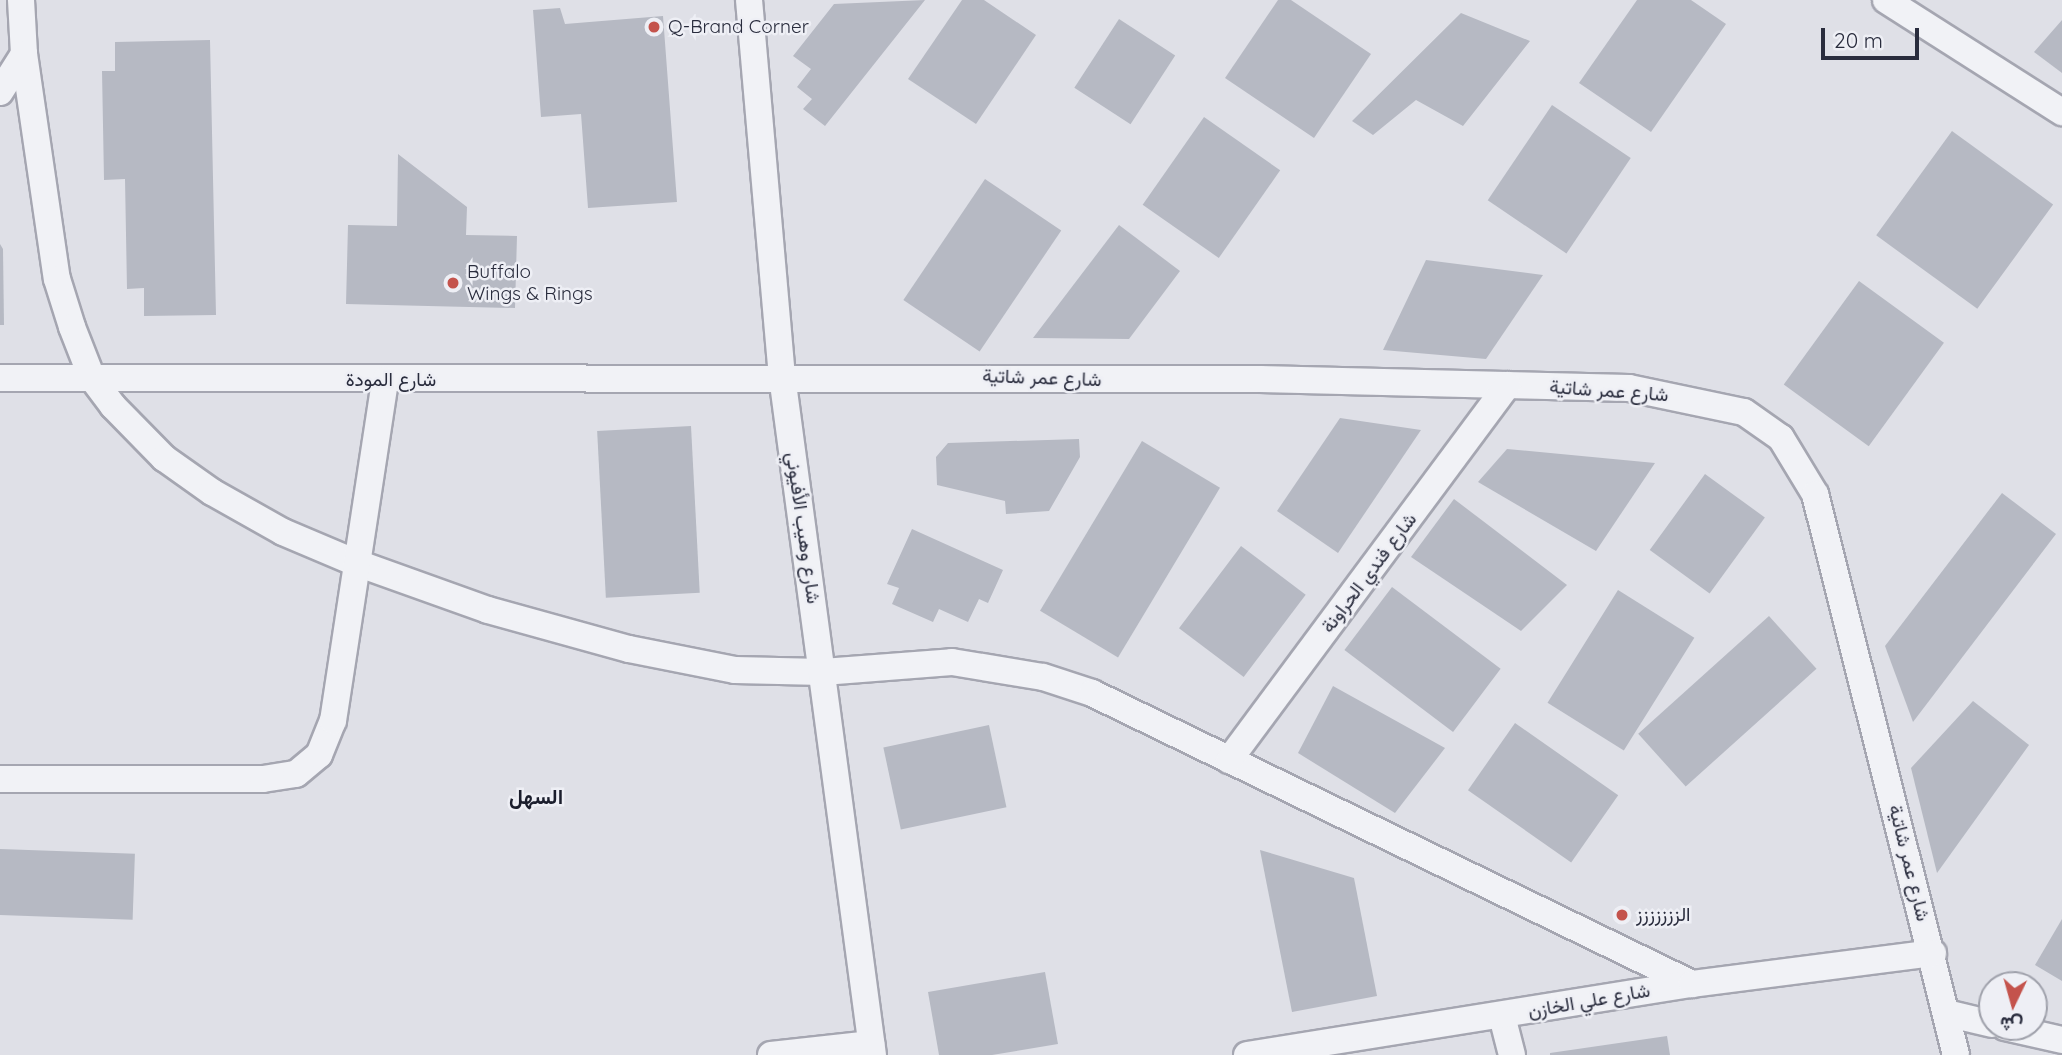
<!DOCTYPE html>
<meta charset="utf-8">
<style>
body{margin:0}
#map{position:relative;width:2062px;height:1055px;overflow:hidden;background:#dfe0e7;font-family:Quicksand,Vazirmatn,sans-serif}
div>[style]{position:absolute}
.building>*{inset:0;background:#b6b9c3;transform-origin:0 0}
.roads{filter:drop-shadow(2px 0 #a5a6b1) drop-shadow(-2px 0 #a5a6b1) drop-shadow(0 2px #a5a6b1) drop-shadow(0 -2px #a5a6b1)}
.minor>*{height:26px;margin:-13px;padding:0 13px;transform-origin:13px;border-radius:13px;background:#f1f2f6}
.dots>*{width:19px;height:19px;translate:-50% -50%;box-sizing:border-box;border:4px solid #eeeff5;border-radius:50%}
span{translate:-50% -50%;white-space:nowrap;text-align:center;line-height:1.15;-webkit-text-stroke:5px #eeeff5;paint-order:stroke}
.poi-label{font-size:19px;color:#292c3d}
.left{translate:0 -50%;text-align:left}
.street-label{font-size:19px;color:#292c3d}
.neighbourhood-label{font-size:21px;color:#1b1e2d;font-weight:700}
.north{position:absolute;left:1978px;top:971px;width:70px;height:70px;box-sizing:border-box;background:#eeeff5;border:2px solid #9fa1ab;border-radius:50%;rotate:185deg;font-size:19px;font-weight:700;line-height:28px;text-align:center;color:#292c3d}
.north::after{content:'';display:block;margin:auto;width:24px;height:32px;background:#c4534c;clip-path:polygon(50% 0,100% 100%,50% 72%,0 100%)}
.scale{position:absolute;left:1821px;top:28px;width:98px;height:32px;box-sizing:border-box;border:4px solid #292c3d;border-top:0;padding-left:9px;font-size:21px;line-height:24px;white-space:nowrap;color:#292c3d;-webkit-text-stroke:5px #eeeff5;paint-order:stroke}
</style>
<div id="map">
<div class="building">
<i style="clip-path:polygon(925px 0,825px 126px,803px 109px,812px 99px,797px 87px,811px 69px,793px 56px,834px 4px)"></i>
<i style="clip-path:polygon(962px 0,984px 0,1036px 35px,976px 124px,908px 79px)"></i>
<i style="clip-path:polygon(1278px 0,1291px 0,1371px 54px,1314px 138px,1225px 78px)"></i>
<i style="clip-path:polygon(1637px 0,1691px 0,1726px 24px,1651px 132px,1579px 83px)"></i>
<i style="clip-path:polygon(560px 8px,565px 24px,663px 16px,677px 202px,588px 208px,581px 114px,541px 117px,533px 10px)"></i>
<i style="clip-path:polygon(1461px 13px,1530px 41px,1463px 126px,1416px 100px,1373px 135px,1352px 121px)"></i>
<i style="left:1119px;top:19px;width:67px;height:82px;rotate:33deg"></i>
<i style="clip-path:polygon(2062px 20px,2062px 73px,2034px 52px)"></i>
<i style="clip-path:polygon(210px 40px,216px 315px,144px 316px,144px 288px,127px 289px,125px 179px,104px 180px,102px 71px,115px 71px,115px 42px)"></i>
<i style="left:1552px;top:105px;width:95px;height:115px;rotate:34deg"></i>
<i style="left:1204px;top:117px;width:93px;height:107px;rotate:35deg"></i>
<i style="left:1952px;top:131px;width:125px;height:129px;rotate:36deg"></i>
<i style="clip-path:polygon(398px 154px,467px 207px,466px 235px,517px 236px,515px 308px,346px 304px,348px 225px,397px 226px)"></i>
<i style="left:985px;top:179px;width:92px;height:146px;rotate:34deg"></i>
<i style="clip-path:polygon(1119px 225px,1180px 271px,1129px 339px,1033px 338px)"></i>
<i style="clip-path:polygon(0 244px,3px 249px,4px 325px,0 325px)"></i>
<i style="clip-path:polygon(1426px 260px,1543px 275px,1486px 359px,1383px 350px)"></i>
<i style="left:1859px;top:281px;width:105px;height:128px;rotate:36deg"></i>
<i style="clip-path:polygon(1340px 418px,1421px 430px,1338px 553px,1277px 511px)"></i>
<i style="left:691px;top:426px;width:167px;height:94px;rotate:87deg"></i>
<i style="clip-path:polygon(1079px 439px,1080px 457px,1049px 511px,1006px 514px,1005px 501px,937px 485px,936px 457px,948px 443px)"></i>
<i style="left:1142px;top:441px;width:91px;height:198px;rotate:31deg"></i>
<i style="clip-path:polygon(1507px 449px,1655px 463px,1596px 551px,1478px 482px)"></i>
<i style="left:1705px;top:474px;width:74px;height:94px;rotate:36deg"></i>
<i style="clip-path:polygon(2002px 493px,2056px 534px,1913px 722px,1885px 646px)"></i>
<i style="clip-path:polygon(1454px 499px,1567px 585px,1521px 631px,1411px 557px)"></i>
<i style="clip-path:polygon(912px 529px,1003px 570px,988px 603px,979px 599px,968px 622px,939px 609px,933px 622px,892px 604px,899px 588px,887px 584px)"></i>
<i style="left:1241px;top:546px;width:81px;height:103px;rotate:37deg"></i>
<i style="left:1392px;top:587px;width:136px;height:79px;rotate:37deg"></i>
<i style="left:1618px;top:590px;width:90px;height:133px;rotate:32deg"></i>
<i style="left:1769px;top:616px;width:71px;height:176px;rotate:48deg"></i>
<i style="clip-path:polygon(1333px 686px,1445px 748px,1395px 813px,1298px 753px)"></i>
<i style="clip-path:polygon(1973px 701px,2029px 745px,1937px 873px,1911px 768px)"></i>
<i style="left:1515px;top:723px;width:126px;height:82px;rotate:35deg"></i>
<i style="left:989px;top:725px;width:84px;height:108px;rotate:78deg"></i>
<i style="left:0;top:849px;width:135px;height:66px;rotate:2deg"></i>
<i style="clip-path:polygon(1260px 850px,1354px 878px,1377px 996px,1292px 1012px)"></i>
<i style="clip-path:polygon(2062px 919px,2062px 981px,2035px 965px)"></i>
<i style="clip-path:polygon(1045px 972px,1058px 1044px,992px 1055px,939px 1055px,928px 992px)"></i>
<i style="clip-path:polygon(1667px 1036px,1670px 1055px,1550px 1055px,1550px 1053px)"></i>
</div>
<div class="roads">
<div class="minor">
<i style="left:21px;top:0;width:54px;rotate:86.8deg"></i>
<i style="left:24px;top:54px;width:227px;rotate:81.7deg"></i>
<i style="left:57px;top:279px;width:50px;rotate:72.6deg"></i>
<i style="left:72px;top:327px;width:55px;rotate:68.6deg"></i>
<i style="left:92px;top:378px;width:35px;rotate:53deg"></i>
<i style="left:113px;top:406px;width:73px;rotate:45.6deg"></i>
<i style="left:164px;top:458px;width:59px;rotate:35.3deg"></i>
<i style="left:212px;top:492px;width:81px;rotate:29.4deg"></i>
<i style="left:283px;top:532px;width:77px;rotate:22.9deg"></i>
<i style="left:354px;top:562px;width:142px;rotate:19.7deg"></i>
<i style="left:488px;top:610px;width:146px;rotate:15.5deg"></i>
<i style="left:629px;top:649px;width:108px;rotate:11.2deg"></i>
<i style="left:735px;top:670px;width:88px;rotate:1.3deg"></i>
<i style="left:823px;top:672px;width:129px;rotate:-4.4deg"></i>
<i style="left:952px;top:662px;width:92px;rotate:9.4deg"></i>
<i style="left:1043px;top:677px;width:52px;rotate:18.1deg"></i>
<i style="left:1092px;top:693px;width:667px;rotate:25.87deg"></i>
<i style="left:749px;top:0;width:377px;rotate:85deg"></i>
<i style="left:782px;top:376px;width:685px;rotate:82.37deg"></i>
<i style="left:1886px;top:0;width:209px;rotate:32.5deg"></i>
<i style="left:0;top:92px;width:45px;rotate:-57.7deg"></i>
<i style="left:0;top:378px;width:1260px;rotate:0.05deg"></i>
<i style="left:1260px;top:379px;width:369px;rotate:1.4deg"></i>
<i style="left:1629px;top:388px;width:117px;rotate:11.8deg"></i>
<i style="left:1744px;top:412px;width:45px;rotate:35.1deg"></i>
<i style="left:1781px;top:438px;width:66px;rotate:58.7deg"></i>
<i style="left:1815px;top:494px;width:578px;rotate:75.89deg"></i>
<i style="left:1229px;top:760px;width:467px;rotate:-53.4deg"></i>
<i style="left:0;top:779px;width:263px"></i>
<i style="left:263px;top:779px;width:33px;rotate:-9deg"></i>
<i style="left:296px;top:774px;width:30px;rotate:-40deg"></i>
<i style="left:319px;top:755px;width:37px;rotate:-68deg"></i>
<i style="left:333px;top:721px;width:345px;rotate:-81.3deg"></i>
<i style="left:1946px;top:1013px;width:47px;rotate:13.4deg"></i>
<i style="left:1502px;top:1016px;width:40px;rotate:75.6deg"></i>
<i style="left:2005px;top:1027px;width:58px;rotate:12.8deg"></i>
<i style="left:771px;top:1055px;width:101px;rotate:-6.3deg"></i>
<i style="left:1247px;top:1055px;width:451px;rotate:-9.1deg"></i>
<i style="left:1692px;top:984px;width:243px;rotate:-7.3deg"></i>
</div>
</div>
<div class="dots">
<i style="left:654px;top:27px;background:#c4534c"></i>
<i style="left:453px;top:283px;background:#c4534c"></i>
<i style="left:1622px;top:915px;background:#c4534c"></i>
</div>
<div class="poi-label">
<span class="left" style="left:668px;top:27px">Q-Brand Corner</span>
<span class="left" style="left:467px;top:283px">Buffalo<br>Wings &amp; Rings</span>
<span class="left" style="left:1636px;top:915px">الززززززز</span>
</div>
<div class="street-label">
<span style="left:1042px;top:378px;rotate:2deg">شارع عمر شاتية</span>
<span style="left:391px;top:380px">شارع المودة</span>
<span style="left:1609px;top:391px;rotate:4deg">شارع عمر شاتية</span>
<span style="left:803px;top:528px;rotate:82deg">شارع وهيب الأفيوني</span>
<span style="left:1369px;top:573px;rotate:-53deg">شارع فندي الحراونة</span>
<span style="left:1909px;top:863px;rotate:76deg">شارع عمر شاتية</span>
<span style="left:1589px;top:1001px;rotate:-10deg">شارع علي الخازن</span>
</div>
<div class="neighbourhood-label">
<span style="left:536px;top:796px">السهل</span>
</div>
<div class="north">ش</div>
<div class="scale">20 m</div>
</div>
